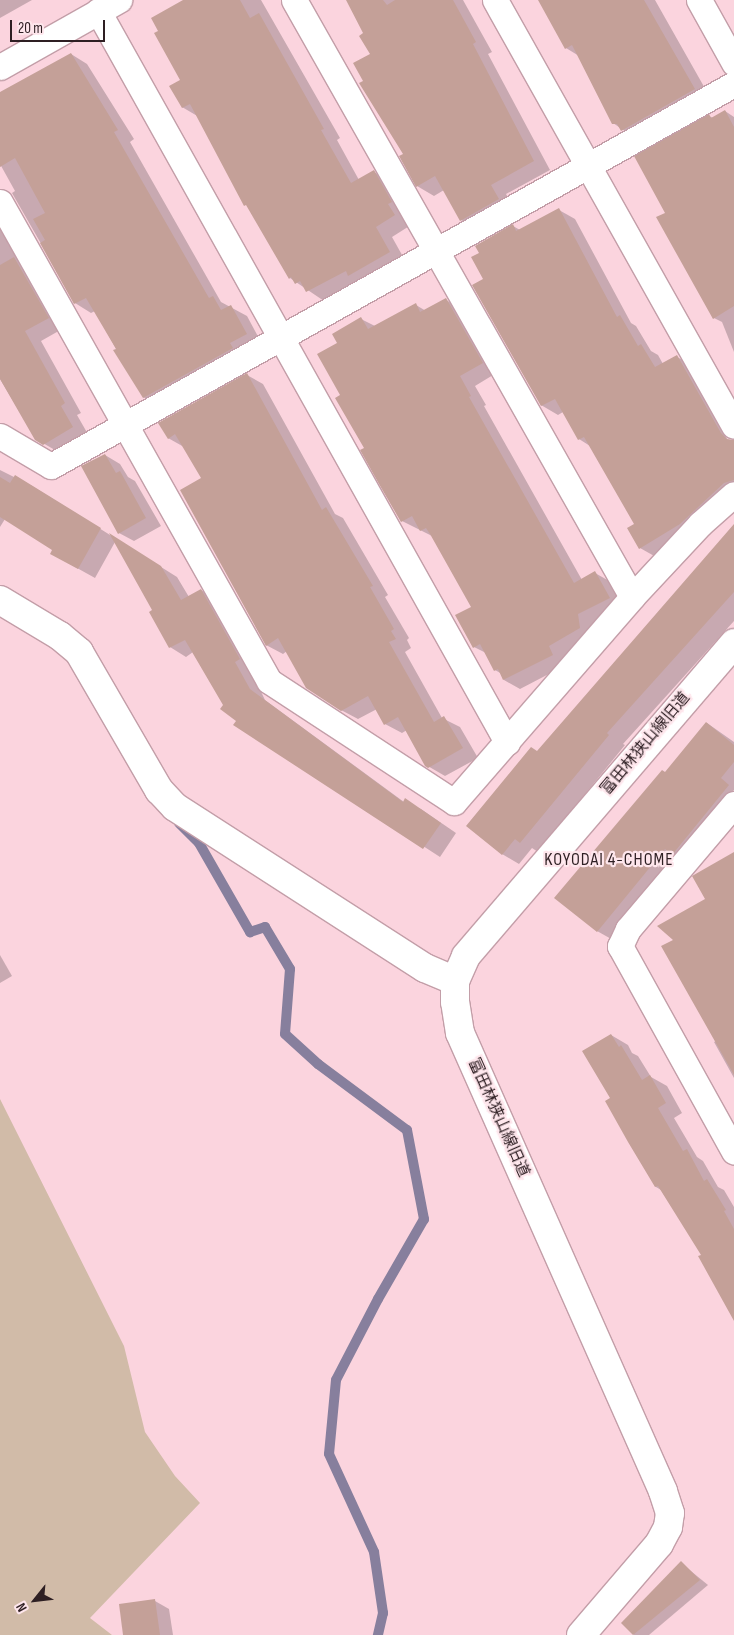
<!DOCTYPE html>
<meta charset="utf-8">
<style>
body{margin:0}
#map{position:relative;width:734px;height:1635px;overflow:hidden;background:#fbd4de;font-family:"Sofia Sans Condensed","Noto Sans JP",sans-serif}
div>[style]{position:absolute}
.green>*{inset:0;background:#d1bba8}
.shadow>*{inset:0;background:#0003}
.stream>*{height:10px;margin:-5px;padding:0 5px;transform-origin:5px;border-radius:5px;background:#877f9d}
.building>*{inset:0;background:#c4a098}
.roads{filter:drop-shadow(1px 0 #c39ea8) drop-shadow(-1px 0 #c39ea8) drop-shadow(0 1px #c39ea8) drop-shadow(0 -1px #c39ea8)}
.minor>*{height:25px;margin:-12.5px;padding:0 12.5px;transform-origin:12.5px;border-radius:12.5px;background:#fff}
.tertiary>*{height:28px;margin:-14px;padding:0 14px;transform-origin:14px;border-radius:14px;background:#fff}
span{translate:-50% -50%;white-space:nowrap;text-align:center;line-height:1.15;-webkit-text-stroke:4.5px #fee6ec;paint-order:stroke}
.street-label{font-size:16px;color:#2e1f23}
.neighbourhood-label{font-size:18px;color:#2e1f23;letter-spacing:1px}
.north{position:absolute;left:10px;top:1575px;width:50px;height:50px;-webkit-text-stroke:4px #fee6ec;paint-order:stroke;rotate:241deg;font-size:14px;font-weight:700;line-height:20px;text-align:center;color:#2e1f23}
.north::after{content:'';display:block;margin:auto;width:18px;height:22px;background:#2e1f23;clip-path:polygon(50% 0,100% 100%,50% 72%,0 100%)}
.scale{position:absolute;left:10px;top:20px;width:95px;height:22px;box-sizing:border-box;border:2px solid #2e1f23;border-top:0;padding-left:6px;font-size:15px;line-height:18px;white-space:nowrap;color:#2e1f23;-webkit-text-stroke:4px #fee6ec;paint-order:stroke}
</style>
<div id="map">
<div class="green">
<i style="clip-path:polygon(0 1099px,124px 1346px,145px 1432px,175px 1476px,200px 1503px,90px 1618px,112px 1635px,0 1635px)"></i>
</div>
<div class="shadow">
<i style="clip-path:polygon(0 0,32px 0,0 18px)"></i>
<i style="clip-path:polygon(186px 0,261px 0,340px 138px,337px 140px,359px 180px,374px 172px,390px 181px,411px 225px,392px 237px,406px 262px,324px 301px,290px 278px,199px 117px,182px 107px,182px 80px,160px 31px)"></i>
<i style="clip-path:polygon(347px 0,463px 0,492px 52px,488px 54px,550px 170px,506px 194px,514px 209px,478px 229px,461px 220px,444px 190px,434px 196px,417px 186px,401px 157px,404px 155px,364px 81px,371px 54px,365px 33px)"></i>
<i style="clip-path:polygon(539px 0,655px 0,711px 99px,638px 140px,613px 123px,579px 56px,566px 48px)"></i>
<i style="clip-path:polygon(71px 54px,87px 64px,134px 139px,130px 142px,221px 302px,247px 316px,262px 344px,160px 407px,143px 397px,95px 311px,91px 313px,75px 303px,12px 193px,15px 191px,0 164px,0 93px)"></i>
<i style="clip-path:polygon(725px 111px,734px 117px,734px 352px,722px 322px,714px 318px,666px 213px,709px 116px,713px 118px)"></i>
<i style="clip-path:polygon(559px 210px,575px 219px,631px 323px,636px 326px,651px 351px,658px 355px,663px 364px,677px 357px,694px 366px,726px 423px,720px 426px,734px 452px,734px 500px,656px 557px,640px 548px,635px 524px,590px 446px,579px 439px,563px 412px,558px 415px,541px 405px,484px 279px,480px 253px,513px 226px,520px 230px)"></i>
<i style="clip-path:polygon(0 215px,64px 328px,41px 341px,81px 413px,77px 415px,89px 436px,60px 453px,36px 439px,0 379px)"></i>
<i style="clip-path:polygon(446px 300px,462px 309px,498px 372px,475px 386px,486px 405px,484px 406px,582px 580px,595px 573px,611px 582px,625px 607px,596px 637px,564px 656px,568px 664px,520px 689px,504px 680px,502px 674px,495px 670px,486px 653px,474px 647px,472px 607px,434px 537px,402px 521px,342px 396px,338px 344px,361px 319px,375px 326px,416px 305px,426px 311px)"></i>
<i style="clip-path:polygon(247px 375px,263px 384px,335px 514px,343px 518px,388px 595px,385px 597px,409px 638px,407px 640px,411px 648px,405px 652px,442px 718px,460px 727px,478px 758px,445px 776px,426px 765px,407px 730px,402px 733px,385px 724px,377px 709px,358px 719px,341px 710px,287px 651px,283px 654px,266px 645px,202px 478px,184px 447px,168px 438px)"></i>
<i style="clip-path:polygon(105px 455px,120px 464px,128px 477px,135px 481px,161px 526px,134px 541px,119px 533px)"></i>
<i style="clip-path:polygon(0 470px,32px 486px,177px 577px,189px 597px,201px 590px,217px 600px,265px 700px,404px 802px,421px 809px,456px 833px,440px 857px,235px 724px,238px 721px,224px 705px,193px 652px,186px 657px,170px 647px,154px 610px,115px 542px,95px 578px,68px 563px,54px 550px,5px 519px,0 527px)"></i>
<i style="clip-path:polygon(734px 530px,734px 621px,623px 744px,625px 745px,538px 852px,532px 848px,519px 864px,502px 854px,538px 752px)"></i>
<i style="clip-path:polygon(707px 723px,734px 742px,734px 790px,654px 884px,613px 940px,597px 931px,665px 773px)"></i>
<i style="clip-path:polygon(734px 858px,734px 1078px,714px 1042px,716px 1041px,676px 940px,707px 899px)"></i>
<i style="clip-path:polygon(0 955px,12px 976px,0 983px)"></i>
<i style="clip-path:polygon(611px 1035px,628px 1045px,632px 1053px,638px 1056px,651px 1077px,667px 1086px,682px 1113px,674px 1118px,697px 1157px,703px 1161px,718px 1187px,724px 1190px,734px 1207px,734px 1319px,703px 1255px,661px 1190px,656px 1187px,612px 1098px)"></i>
<i style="clip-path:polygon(681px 1563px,708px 1585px,649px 1635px,634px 1635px,623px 1623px)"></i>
<i style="clip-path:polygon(155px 1601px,169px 1609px,173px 1635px,124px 1635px)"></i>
</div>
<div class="stream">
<i style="left:179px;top:823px;width:28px;rotate:45deg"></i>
<i style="left:199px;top:843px;width:103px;rotate:60.2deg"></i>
<i style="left:250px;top:932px;width:16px;rotate:-18deg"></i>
<i style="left:265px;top:927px;width:49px;rotate:59.2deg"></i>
<i style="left:290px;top:969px;width:65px;rotate:94.4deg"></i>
<i style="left:285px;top:1034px;width:45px;rotate:42.3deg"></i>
<i style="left:318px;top:1064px;width:111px;rotate:36.6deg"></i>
<i style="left:407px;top:1130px;width:91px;rotate:79.2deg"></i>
<i style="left:424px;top:1219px;width:92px;rotate:119.9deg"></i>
<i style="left:378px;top:1299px;width:91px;rotate:117.4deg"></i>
<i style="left:336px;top:1380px;width:74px;rotate:95.4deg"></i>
<i style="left:329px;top:1454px;width:108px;rotate:65.3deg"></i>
<i style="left:374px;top:1552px;width:62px;rotate:81.6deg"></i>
<i style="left:383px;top:1613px;width:23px;rotate:103deg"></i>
</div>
<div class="building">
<i style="clip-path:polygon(183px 0,240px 0,250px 18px,259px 13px,324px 129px,321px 130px,351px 183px,374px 170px,392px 202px,388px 204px,395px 215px,376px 227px,390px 252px,348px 276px,346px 271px,306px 292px,300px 281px,295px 284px,291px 277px,289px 279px,246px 205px,244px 206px,190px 104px,182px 108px,169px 86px,180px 80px,154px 33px,158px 31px,151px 18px)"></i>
<i style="clip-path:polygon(346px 0,383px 0,387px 5px,395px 0,453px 0,476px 42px,473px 44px,534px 161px,491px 185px,499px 199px,460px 221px,435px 176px,416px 187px,399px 156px,403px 154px,359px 83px,363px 81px,353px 63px,370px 54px,359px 36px,363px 33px)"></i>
<i style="clip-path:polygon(538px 0,644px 0,695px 89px,621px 131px,617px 124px,612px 124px,572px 45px,565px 49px)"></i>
<i style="clip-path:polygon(71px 53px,118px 130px,114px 132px,209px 298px,213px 296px,221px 310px,231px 305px,247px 334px,230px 343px,233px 348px,143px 398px,113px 350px,116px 349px,86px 298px,74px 304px,40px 243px,45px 240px,33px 219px,45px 213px,15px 158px,0 167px,0 92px)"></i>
<i style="clip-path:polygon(725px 110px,734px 127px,734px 306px,713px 319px,656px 217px,665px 213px,634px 156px,709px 114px,711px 118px)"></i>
<i style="clip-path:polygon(559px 208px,617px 317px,620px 315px,638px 346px,641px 344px,655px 367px,677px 355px,721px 433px,727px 439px,734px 440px,734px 480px,724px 483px,680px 524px,639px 549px,627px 528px,634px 524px,584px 437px,578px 440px,555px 399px,541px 406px,472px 285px,483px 279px,471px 257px,479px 253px,475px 246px,513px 224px,516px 231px)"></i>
<i style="clip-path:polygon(14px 257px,49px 318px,25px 331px,65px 403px,61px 406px,73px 427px,43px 445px,35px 440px,0 379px,0 265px)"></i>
<i style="clip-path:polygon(446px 298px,483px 363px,460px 376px,471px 396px,469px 397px,574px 583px,595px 571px,610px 598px,578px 614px,580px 628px,549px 646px,553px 655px,503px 680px,498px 669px,494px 671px,480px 644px,473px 648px,455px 615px,471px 607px,430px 534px,426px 528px,420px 531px,412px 516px,401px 522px,379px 484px,360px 450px,364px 448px,335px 398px,340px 395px,317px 354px,337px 343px,332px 334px,361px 317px,368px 329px,416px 303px,420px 312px)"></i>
<i style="clip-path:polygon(247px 373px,322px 510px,326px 507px,373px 586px,370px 587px,394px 629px,391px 631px,396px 639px,389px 642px,434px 722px,444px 716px,463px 748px,428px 768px,425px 766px,398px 717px,384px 725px,368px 696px,341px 711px,306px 688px,278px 638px,266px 646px,180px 490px,201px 478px,175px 434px,168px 439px,158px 423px)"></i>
<i style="clip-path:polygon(105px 454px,116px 473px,120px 471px,146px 518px,118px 534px,81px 466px)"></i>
<i style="clip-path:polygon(15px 475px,101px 528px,78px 569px,50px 554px,52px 550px,0 517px,0 477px,10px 483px)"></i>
<i style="clip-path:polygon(734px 524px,734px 592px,607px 733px,609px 735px,520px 843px,515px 839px,502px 855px,466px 826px,531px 747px,537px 751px)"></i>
<i style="clip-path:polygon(109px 533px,161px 566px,181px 600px,201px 589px,240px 659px,235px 662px,250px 689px,403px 802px,405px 798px,441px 823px,423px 849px,233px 725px,236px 721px,220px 709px,223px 705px,185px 640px,169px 648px,149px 612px,152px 610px)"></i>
<i style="clip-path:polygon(706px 722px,734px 745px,734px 762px,721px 778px,729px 785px,672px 855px,665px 849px,597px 932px,554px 898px,662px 770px,665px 772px)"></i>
<i style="clip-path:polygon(734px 852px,734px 1075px,661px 946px,673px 940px,657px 926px,705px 899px,692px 876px)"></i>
<i style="clip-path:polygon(611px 1034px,619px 1047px,621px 1045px,642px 1080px,650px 1075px,666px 1103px,658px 1108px,683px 1151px,687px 1149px,704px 1181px,707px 1179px,726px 1210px,724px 1211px,734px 1229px,734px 1321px,698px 1256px,701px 1255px,658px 1186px,655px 1187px,628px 1142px,605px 1101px,610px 1098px,582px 1051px)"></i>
<i style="clip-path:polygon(681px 1561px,700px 1580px,633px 1635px,621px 1623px)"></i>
<i style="clip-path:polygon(155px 1599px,160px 1635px,123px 1635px,119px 1604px)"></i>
</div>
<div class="roads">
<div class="minor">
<i style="left:294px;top:0;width:686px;rotate:60.48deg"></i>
<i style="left:495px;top:0;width:488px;rotate:60.7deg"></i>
<i style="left:699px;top:0;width:72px;rotate:60.9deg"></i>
<i style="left:98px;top:11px;width:838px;rotate:60.77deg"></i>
<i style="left:0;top:67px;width:137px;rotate:-29.4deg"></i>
<i style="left:0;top:202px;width:549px;rotate:60.68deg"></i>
<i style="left:269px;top:681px;width:221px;rotate:33.2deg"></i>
<i style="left:454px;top:802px;width:271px;rotate:-49deg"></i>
<i style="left:632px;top:597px;width:100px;rotate:-47deg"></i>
<i style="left:700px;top:524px;width:45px;rotate:-41.4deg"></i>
<i style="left:0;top:436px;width:59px;rotate:30.5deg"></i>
<i style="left:51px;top:466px;width:783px;rotate:-29.22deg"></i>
<i style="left:734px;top:804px;width:164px;rotate:130.3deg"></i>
<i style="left:628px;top:929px;width:19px;rotate:115deg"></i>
<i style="left:620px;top:946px;width:235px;rotate:61deg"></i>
</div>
<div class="tertiary">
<i style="left:0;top:600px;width:70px;rotate:31deg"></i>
<i style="left:60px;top:636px;width:25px;rotate:40deg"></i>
<i style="left:79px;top:652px;width:160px;rotate:59.9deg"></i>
<i style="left:159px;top:790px;width:23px;rotate:47deg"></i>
<i style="left:175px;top:807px;width:297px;rotate:32.8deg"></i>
<i style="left:425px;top:968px;width:33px;rotate:23deg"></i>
<i style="left:581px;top:1635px;width:120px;rotate:-49.4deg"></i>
<i style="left:659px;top:1544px;width:19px;rotate:-62deg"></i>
<i style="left:668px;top:1527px;width:14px;rotate:-82deg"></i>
<i style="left:670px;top:1513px;width:23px;rotate:-108deg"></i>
<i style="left:663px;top:1491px;width:501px;rotate:-113.9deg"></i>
<i style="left:460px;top:1033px;width:31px;rotate:-99deg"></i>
<i style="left:455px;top:1002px;width:21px;rotate:-90deg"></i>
<i style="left:455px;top:981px;width:27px;rotate:-66deg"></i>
<i style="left:466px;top:956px;width:412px;rotate:-49.4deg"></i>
</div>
</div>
<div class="street-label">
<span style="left:646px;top:744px;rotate:-50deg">富田林狭山線旧道</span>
<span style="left:498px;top:1118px;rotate:66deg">富田林狭山線旧道</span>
</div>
<div class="neighbourhood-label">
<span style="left:609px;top:860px">KOYODAI 4-CHOME</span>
</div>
<div class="north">N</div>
<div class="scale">20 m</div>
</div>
